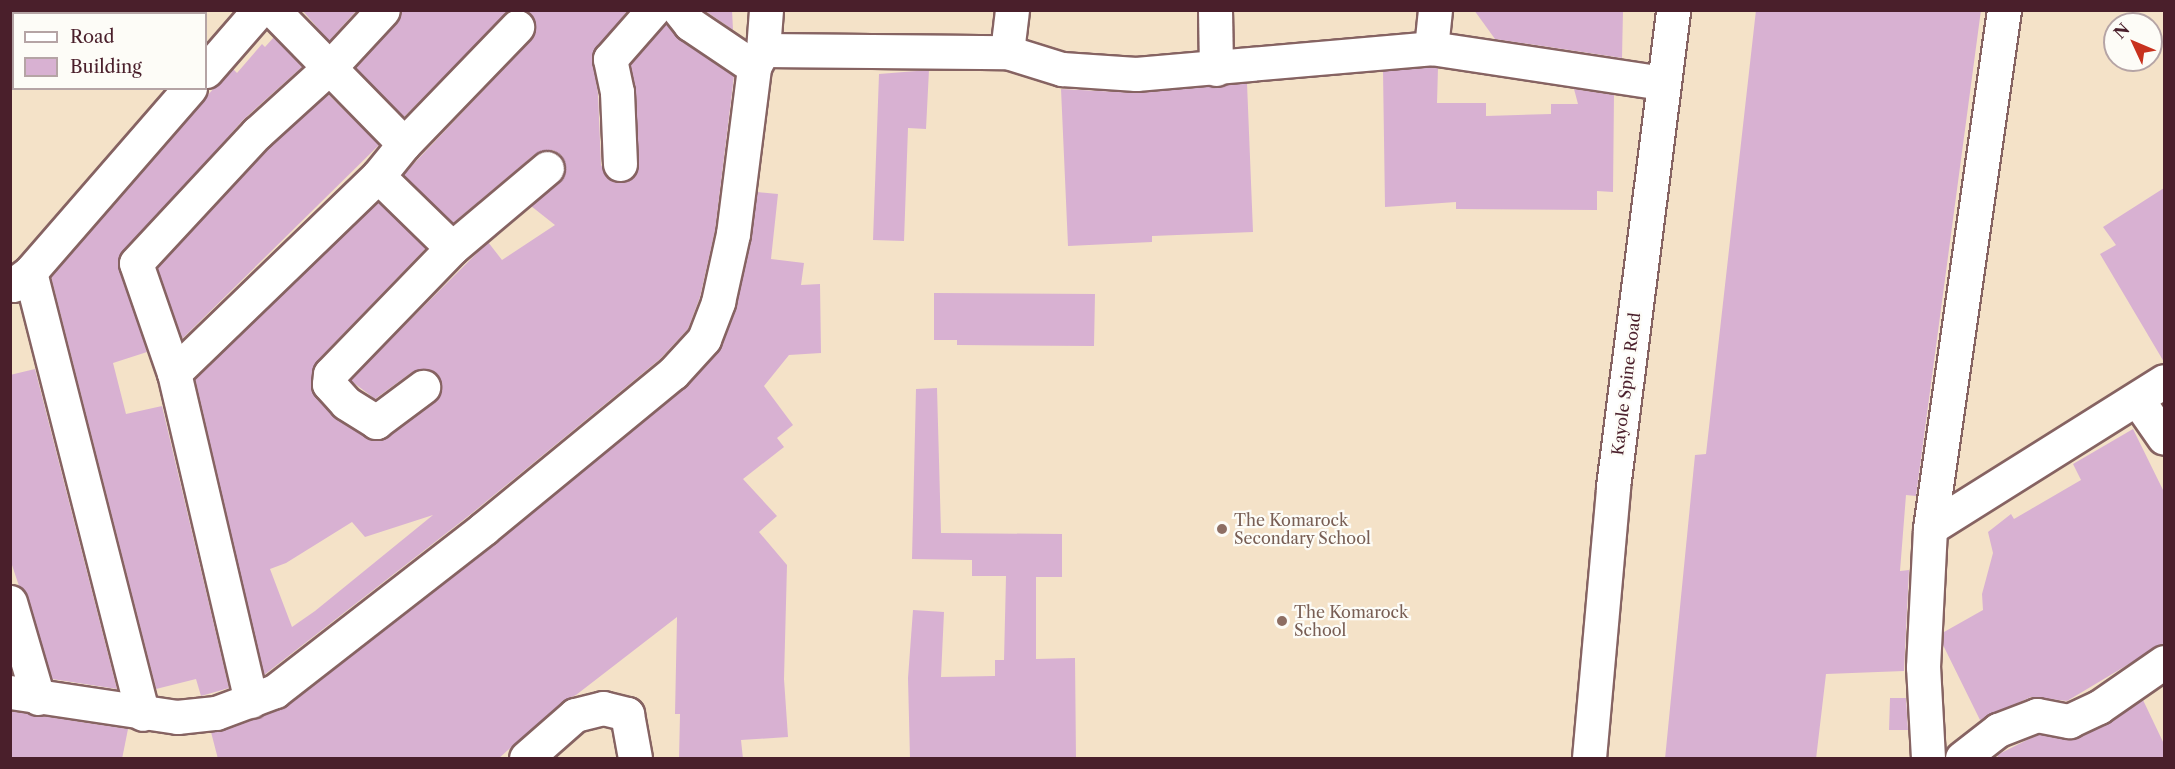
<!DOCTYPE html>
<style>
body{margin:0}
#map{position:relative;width:2175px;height:769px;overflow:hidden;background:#f4e2c8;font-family:"Libre Caslon Text",serif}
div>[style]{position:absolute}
.building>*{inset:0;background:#d8b1d2}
.roads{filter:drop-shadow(2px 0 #866362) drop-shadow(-2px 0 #866362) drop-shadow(0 2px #866362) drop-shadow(0 -2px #866362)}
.minor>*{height:33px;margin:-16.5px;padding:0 16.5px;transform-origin:16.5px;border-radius:16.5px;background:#fff}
.secondary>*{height:33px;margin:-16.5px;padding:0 16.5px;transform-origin:16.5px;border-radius:16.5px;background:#fff}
.dots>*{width:16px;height:16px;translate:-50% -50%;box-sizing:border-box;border:3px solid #fdfcf7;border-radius:50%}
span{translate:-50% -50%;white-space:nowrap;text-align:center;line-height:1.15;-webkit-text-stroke:4.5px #fdfcf7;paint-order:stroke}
.street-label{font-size:16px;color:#4a1f2b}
.education-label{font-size:16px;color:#785e54}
.left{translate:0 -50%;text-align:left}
.frame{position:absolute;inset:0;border:12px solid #4a1f2b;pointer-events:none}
.legend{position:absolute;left:12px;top:12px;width:195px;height:78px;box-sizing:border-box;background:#fdfcf7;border:2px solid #b5a4a5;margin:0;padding:8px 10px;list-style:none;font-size:18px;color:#4a1f2b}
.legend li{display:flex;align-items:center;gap:12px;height:30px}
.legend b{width:30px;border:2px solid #b5a4a5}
.north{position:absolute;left:2103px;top:12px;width:60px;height:60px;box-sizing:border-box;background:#fdfcf7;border:2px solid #b5a4a5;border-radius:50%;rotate:314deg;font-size:16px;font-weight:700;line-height:24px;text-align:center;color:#4a1f2b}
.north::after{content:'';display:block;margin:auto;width:21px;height:27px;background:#c8321e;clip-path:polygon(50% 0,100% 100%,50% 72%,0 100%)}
</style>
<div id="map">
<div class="building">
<i style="clip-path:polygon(302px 10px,357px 10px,329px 41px)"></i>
<i style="clip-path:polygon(401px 10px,509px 10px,404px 117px,355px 67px,397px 23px)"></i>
<i style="clip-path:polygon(evenodd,525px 10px,628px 10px,592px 55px,598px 94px,601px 165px,612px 181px,630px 180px,637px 172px,636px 91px,630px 64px,666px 24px,680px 40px,734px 76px,715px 231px,700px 297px,688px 329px,660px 359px,471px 514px,264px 675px,195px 379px,378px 202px,426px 248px,317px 361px,311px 389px,336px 419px,376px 441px,387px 437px,435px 402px,441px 384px,430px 370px,412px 372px,375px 399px,350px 380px,488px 242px,502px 260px,555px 225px,531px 206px,564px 175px,562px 156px,553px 150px,535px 154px,453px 223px,403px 175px,531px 40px,535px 22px,525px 10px,433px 515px,315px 611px,292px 627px,270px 569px,286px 563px,352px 522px,365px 537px,433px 515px)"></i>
<i style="clip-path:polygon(704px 10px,732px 10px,733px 30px)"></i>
<i style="clip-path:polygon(1474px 10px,1623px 10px,1622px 58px,1495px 39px)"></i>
<i style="clip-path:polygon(1756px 10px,1981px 10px,1916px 496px,1906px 495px,1900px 571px,1909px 570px,1904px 671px,1826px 674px,1816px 759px,1665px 759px,1695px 455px,1706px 454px)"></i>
<i style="clip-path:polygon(274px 37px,302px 67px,243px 120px,118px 260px,147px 352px,113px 363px,126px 414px,162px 406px,229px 688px,201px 696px,196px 679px,156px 689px,51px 277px,214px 88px,233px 69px,237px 73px,262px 44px,265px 47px)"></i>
<i style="clip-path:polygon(1430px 67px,1438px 68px,1437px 103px,1486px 103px,1486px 116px,1551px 114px,1551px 104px,1578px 104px,1574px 89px,1614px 95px,1613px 192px,1597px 191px,1597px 210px,1456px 209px,1456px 202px,1385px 207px,1383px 71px)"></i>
<i style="clip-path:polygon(929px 70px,926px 129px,908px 128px,904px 241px,873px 240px,879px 74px)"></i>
<i style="clip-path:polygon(1247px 83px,1253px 232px,1152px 236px,1152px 242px,1068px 246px,1061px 89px,1138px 93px)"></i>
<i style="clip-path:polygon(328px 94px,379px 145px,182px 339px,157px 268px,270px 146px)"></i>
<i style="clip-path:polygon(2164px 188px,2164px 362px,2100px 254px,2116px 245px,2103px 227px)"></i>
<i style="clip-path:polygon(757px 192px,778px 194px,771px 259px,804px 263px,801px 285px,820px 284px,821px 353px,789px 355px,764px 386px,793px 425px,777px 438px,784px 447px,743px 479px,777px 516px,759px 532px,787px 565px,784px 679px,788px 737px,741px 740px,743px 759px,679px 759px,680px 714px,675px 714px,677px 617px,576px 695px,563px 701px,498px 759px,218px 759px,211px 732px,287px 706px,495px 544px,687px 386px,718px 351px,736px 309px)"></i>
<i style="clip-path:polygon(934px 293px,1095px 294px,1094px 346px,957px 345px,957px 340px,934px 340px)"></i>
<i style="clip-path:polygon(35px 369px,117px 689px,52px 679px,28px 597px,19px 586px,10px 559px,10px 375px)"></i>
<i style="clip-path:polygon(937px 388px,941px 533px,1062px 534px,1062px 577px,1036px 577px,1036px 659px,1075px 658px,1076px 759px,910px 759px,908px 678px,913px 610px,944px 612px,941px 677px,995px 676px,995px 660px,1004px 660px,1006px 576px,972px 576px,972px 560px,912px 559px,916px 389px)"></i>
<i style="clip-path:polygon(2133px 429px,2164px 492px,2164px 643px,2067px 701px,2031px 697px,1980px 720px,1943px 645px,1944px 632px,1983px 610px,1982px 594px,1993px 553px,1988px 532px,2011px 514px,2014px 519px,2081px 480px,2073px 464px)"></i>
<i style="clip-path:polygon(1890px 698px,1906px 698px,1908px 730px,1889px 730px)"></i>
<i style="clip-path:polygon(2143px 700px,2164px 744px,2164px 759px,1999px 759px,1997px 755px,2039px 734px,2077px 738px,2110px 723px)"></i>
<i style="clip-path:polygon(10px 711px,128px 729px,122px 759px,10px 759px)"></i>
</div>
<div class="roads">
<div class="minor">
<i style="left:273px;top:10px;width:187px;rotate:45.6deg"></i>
<i style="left:404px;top:144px;width:163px;rotate:-46deg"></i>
<i style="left:679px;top:10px;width:18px;rotate:52deg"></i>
<i style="left:690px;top:24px;width:77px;rotate:33.9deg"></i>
<i style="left:1215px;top:10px;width:59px;rotate:89deg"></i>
<i style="left:1431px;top:48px;width:38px;rotate:-84deg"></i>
<i style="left:763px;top:50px;width:244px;rotate:0.5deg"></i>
<i style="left:1007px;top:52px;width:58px;rotate:17.2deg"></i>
<i style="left:1062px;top:69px;width:74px;rotate:3.9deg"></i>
<i style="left:1136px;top:74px;width:296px;rotate:-5deg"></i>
<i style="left:1431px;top:48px;width:235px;rotate:8.6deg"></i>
<i style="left:1007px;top:52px;width:42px;rotate:-83.2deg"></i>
<i style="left:206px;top:71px;width:81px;rotate:-49deg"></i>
<i style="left:620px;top:164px;width:72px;rotate:-92.4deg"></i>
<i style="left:617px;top:92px;width:34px;rotate:-102deg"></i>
<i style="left:610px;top:59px;width:65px;rotate:-48.7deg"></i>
<i style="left:378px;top:176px;width:103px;rotate:44.2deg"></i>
<i style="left:452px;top:248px;width:175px;rotate:134.1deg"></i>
<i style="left:330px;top:374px;width:10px;rotate:96deg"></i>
<i style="left:329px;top:384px;width:25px;rotate:48deg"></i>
<i style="left:346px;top:403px;width:36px;rotate:32deg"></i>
<i style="left:376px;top:422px;width:59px;rotate:-36.7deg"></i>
<i style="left:452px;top:248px;width:124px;rotate:-40.1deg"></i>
<i style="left:30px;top:272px;width:456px;rotate:75.7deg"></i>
<i style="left:13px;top:285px;width:21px;rotate:-37deg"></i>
<i style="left:30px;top:272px;width:244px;rotate:-49deg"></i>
<i style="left:174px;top:373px;width:116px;rotate:-109.1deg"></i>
<i style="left:136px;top:263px;width:178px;rotate:-47.1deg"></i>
<i style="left:257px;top:133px;width:100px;rotate:-42.2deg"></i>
<i style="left:331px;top:66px;width:76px;rotate:-47.1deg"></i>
<i style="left:2137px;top:399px;width:47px;rotate:55.3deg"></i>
<i style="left:1930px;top:528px;width:276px;rotate:-32.1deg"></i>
<i style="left:10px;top:602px;width:100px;rotate:73.7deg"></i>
<i style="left:10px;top:692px;width:169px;rotate:8.5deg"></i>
<i style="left:177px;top:717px;width:39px;rotate:-6deg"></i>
<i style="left:216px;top:713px;width:63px;rotate:-20.4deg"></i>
<i style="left:275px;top:691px;width:264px;rotate:-37.9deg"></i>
<i style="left:483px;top:529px;width:246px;rotate:-39.4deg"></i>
<i style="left:673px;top:373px;width:46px;rotate:-47.6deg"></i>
<i style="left:704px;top:339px;width:40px;rotate:-69deg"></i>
<i style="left:718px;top:302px;width:70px;rotate:-77.6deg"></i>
<i style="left:733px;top:234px;width:168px;rotate:-82.8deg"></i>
<i style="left:754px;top:67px;width:19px;rotate:-62deg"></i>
<i style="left:763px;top:50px;width:40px;rotate:-85.7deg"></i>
<i style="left:251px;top:701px;width:337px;rotate:-103.2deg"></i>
<i style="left:174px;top:373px;width:284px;rotate:-44deg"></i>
<i style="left:378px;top:176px;width:41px;rotate:-50.9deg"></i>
<i style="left:526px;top:758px;width:65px;rotate:-41.3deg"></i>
<i style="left:575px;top:715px;width:29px;rotate:-14deg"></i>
<i style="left:603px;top:708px;width:25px;rotate:14deg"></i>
<i style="left:627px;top:714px;width:45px;rotate:79.7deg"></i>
<i style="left:1928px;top:758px;width:91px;rotate:-93.1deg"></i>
<i style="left:1923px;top:667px;width:139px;rotate:-87.1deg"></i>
<i style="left:1930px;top:528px;width:523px;rotate:-81.87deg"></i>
<i style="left:1962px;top:758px;width:46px;rotate:-37.9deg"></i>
<i style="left:1998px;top:730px;width:42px;rotate:-21deg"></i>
<i style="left:2037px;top:715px;width:33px;rotate:11deg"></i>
<i style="left:2069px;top:721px;width:33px;rotate:-25deg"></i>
<i style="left:2099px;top:707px;width:79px;rotate:-34.7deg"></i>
</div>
<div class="secondary">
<i style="left:1589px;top:758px;width:272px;rotate:-84.9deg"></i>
<i style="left:1613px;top:487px;width:481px;rotate:-82.8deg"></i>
</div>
</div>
<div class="dots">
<i style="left:1222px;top:529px;background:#8d6e63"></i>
<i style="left:1282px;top:621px;background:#8d6e63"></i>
</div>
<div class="street-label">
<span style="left:1626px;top:384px;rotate:-83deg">Kayole Spine Road</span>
</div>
<div class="education-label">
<span class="left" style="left:1234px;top:529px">The Komarock<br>Secondary School</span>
<span class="left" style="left:1294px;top:621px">The Komarock<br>School</span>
</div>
<div class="frame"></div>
<ul class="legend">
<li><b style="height:8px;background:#fff"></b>Road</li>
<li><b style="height:16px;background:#d8b1d2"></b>Building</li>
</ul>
<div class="north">N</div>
</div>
